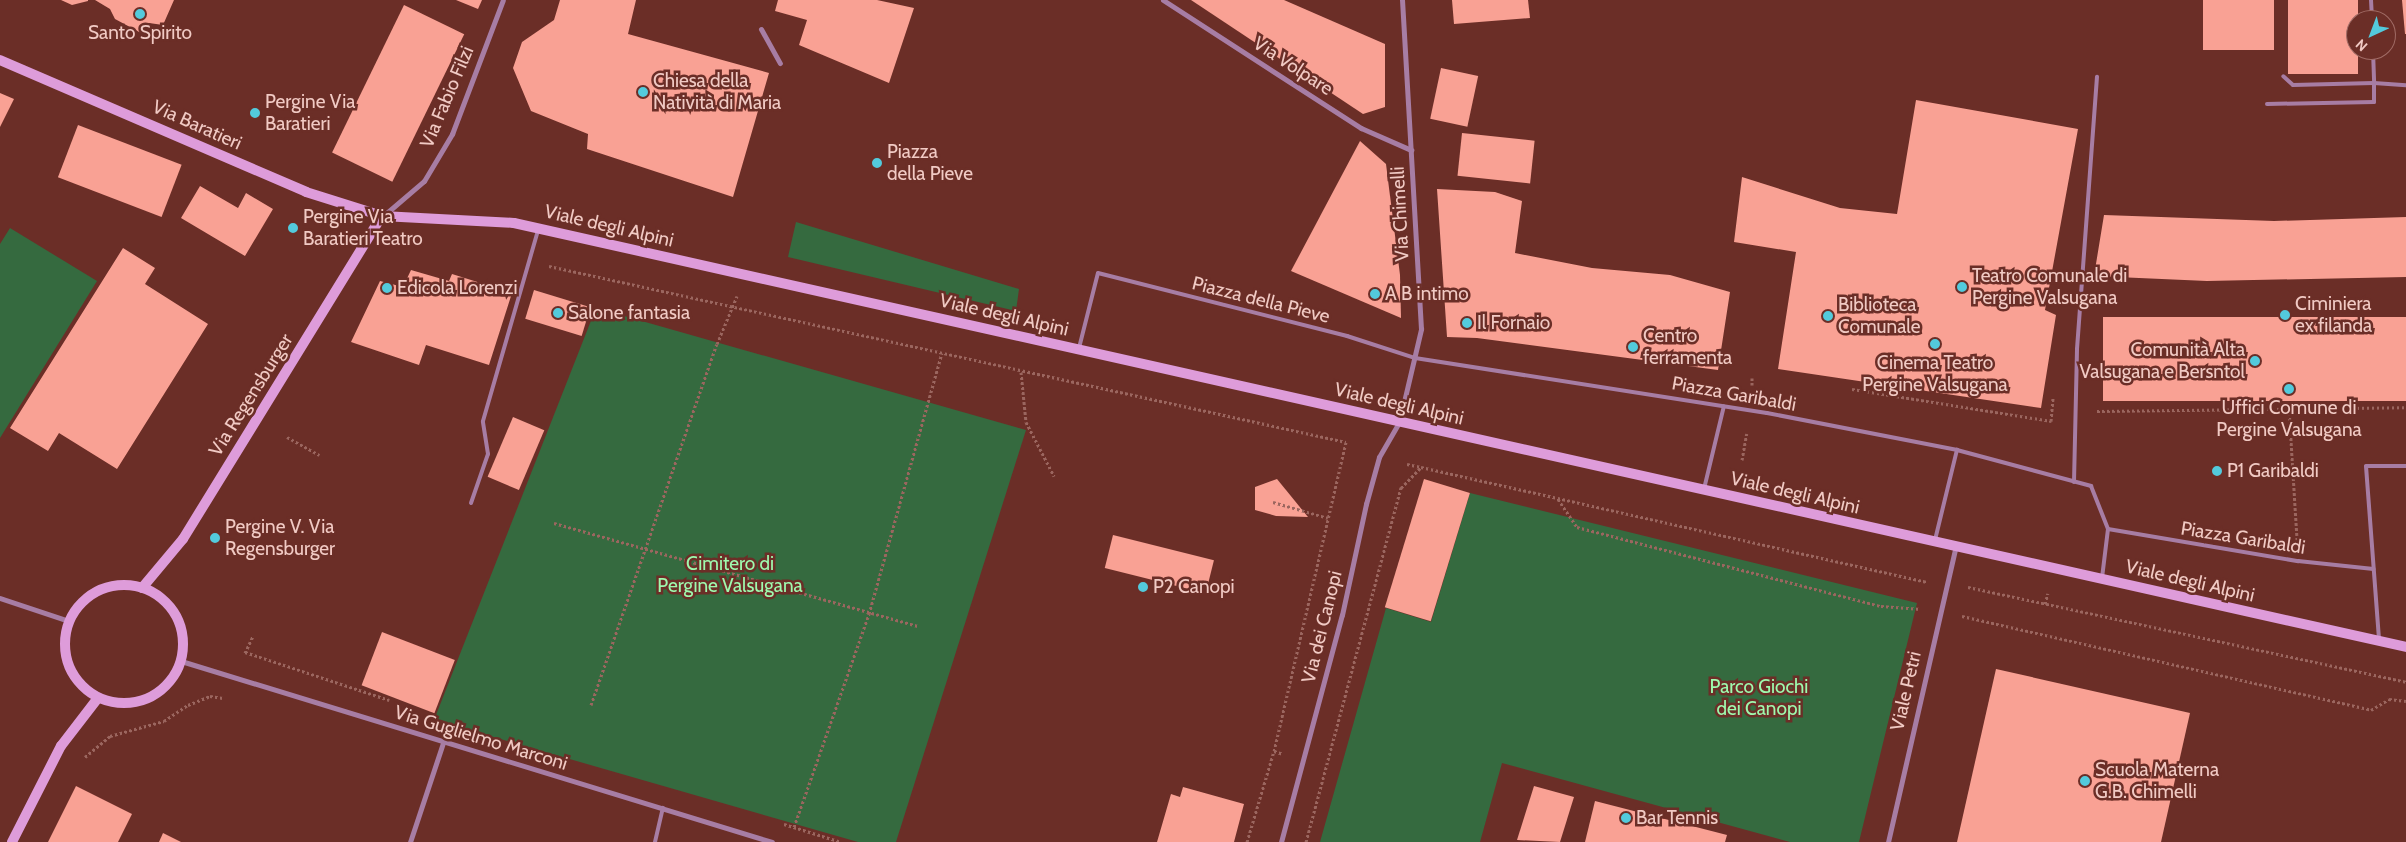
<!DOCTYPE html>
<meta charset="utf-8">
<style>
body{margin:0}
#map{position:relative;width:2406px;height:842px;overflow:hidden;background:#6b2e27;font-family:Cabin,sans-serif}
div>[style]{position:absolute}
.green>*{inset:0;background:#356a3f}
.building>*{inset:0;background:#f9a194;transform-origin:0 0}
.path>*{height:3px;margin-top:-1.5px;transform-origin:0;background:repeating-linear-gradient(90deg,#9b665f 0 2.5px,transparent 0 5px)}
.lane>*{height:4px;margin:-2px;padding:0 2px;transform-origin:2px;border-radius:2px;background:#a77da4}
.street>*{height:5px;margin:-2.5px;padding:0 2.5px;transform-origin:2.5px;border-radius:2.5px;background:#a77da4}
.secondary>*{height:10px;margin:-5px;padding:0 5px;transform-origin:5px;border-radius:5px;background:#de9cda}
.secondary>.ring{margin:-5px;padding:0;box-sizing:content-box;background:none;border:10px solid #de9cda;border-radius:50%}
.dots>*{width:14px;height:14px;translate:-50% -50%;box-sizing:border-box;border:2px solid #6b2e27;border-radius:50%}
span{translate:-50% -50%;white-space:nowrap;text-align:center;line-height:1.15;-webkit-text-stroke:5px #6b2e27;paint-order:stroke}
.poi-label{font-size:19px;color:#f1cac4}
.left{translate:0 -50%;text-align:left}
.right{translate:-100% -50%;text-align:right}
.street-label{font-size:19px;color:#f1cac4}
.park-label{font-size:19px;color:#9efaae}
.north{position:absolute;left:2346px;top:10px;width:50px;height:50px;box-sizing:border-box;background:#6b2e27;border:1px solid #a16c66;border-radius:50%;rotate:223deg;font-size:14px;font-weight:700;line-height:20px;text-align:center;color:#f1cac4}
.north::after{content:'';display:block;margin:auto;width:18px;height:22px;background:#53cadc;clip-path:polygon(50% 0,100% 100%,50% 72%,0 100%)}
</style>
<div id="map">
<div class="green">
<i style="clip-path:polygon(796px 222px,1019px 289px,1016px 311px,788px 257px)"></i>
<i style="clip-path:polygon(10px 228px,97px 281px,0 438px,0 244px)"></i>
<i style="clip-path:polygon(596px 308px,1026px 430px,896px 842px,858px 842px,434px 720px)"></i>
<i style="clip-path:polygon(1470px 493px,1917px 603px,1859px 842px,1790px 842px,1502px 763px,1480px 842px,1320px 842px,1386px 608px,1431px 622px)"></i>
</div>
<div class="building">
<i style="clip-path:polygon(61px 0,88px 0,88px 1px,72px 5px)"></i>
<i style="clip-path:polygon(95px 0,174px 0,163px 25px,149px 23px,143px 34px,115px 19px,110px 9px)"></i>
<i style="clip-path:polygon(456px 0,482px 0,478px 9px)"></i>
<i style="clip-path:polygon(560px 0,636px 0,628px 34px,769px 73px,733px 197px,587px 149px,588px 134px,531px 111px,513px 68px,522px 42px,554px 20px)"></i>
<i style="clip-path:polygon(778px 0,877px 0,914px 8px,889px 83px,799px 45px,807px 20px,775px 11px)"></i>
<i style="clip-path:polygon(1191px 0,1284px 0,1385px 44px,1385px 107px,1363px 114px)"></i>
<i style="clip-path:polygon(1452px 0,1528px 0,1530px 18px,1454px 24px)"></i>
<i style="left:2203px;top:0;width:71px;height:50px"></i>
<i style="left:2288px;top:0;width:70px;height:74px"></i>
<i style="clip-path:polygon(2402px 0,2406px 0,2406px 34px,2405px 34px)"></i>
<i style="left:404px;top:5px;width:67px;height:164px;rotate:26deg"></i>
<i style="left:1441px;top:68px;width:38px;height:52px;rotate:12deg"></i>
<i style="clip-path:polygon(0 93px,14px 99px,0 127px)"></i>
<i style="clip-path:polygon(1916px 100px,2078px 129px,2045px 310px,2056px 315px,2041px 408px,1778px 369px,1796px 252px,1734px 242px,1742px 177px,1840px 208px,1897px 214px)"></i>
<i style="left:78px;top:125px;width:111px;height:56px;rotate:21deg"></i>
<i style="left:1462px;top:133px;width:73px;height:43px;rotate:6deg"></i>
<i style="clip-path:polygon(1360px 141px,1386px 164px,1400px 275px,1401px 318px,1291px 271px)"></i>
<i style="clip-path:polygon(200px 186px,238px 208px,246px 193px,273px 209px,245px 256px,181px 218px)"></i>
<i style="clip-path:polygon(1437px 189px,1495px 192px,1522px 201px,1515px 253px,1592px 268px,1670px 275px,1730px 292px,1718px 370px,1477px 338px,1447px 337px)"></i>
<i style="clip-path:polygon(2104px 215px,2274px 221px,2406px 217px,2406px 277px,2207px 281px,2094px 276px)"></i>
<i style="clip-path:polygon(123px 248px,155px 268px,145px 284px,208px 324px,117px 469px,59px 433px,48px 451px,10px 428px)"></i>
<i style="clip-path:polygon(411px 270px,449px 281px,452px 274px,512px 293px,489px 365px,426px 345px,419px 365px,351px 342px,380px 281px,403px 287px)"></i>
<i style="left:534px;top:290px;width:59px;height:30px;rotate:17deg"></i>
<i style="left:2406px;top:317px;width:84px;height:303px;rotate:90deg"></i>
<i style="left:513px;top:417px;width:34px;height:65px;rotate:23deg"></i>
<i style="clip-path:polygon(1277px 479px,1308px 517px,1276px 516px,1255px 510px,1255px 487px)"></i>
<i style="left:1424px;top:479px;width:48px;height:134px;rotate:17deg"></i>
<i style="left:1113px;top:535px;width:104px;height:34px;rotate:14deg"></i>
<i style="left:382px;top:632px;width:78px;height:57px;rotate:21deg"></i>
<i style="clip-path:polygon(1996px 669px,2190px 713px,2161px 842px,1957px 842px)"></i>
<i style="clip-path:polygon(76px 786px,132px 814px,118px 842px,48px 842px)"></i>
<i style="clip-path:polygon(1534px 786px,1574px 797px,1560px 842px,1517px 840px)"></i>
<i style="clip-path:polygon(1183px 787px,1244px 804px,1234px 842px,1157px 842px,1171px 794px,1180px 797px)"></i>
<i style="clip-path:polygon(1595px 801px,1727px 835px,1725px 842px,1585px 842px)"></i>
<i style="clip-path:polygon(163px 833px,181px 842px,159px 842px)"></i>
</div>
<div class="path">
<i style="left:549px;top:266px;width:816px;rotate:12.45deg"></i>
<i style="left:1346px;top:442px;width:317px;rotate:103.1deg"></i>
<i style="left:1021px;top:372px;width:50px;rotate:84.3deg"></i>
<i style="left:1026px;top:422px;width:61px;rotate:62.6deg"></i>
<i style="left:1752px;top:385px;width:7px;rotate:-90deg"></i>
<i style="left:1852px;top:389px;width:202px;rotate:9.1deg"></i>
<i style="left:2051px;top:421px;width:24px;rotate:-85deg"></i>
<i style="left:2289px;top:408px;width:132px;rotate:86.5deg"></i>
<i style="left:2097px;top:411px;width:309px;rotate:-0.7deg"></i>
<i style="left:287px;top:437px;width:37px;rotate:29deg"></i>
<i style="left:1742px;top:460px;width:27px;rotate:-80deg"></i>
<i style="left:1407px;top:464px;width:14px;rotate:12deg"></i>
<i style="left:1558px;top:499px;width:34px;rotate:56deg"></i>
<i style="left:1577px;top:527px;width:314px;rotate:14.6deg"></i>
<i style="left:1881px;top:606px;width:40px;rotate:4.3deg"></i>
<i style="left:1273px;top:502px;width:57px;rotate:16.2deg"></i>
<i style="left:554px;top:523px;width:379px;rotate:15.8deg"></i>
<i style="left:1968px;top:587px;width:448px;rotate:12.2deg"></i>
<i style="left:2045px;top:604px;width:11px;rotate:-75deg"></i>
<i style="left:1962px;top:616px;width:420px;rotate:12.9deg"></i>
<i style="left:2371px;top:710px;width:21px;rotate:-31deg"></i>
<i style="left:2389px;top:699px;width:17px;rotate:7deg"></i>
<i style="left:245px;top:652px;width:152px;rotate:18.4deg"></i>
<i style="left:245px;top:653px;width:19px;rotate:-65deg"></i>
<i style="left:591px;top:705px;width:382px;rotate:-70.8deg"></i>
<i style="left:717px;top:344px;width:52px;rotate:-67.4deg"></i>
<i style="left:85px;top:757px;width:33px;rotate:-40deg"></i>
<i style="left:110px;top:736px;width:56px;rotate:-15.5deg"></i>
<i style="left:164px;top:721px;width:29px;rotate:-34deg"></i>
<i style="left:188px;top:705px;width:24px;rotate:-22deg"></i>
<i style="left:210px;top:696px;width:13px;rotate:9deg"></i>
<i style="left:784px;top:824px;width:60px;rotate:17.5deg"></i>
<i style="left:794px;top:827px;width:226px;rotate:-70.6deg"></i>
<i style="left:869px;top:614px;width:271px;rotate:-74.4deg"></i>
<i style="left:1247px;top:842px;width:95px;rotate:-73.5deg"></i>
<i style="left:1274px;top:751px;width:9px;rotate:18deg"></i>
<i style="left:1306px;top:842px;width:367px;rotate:-75deg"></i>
<i style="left:1401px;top:488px;width:29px;rotate:-46deg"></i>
<i style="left:1421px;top:467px;width:519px;rotate:12.8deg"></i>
</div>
<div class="lane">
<i style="left:2371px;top:0;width:20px;rotate:87deg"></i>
<i style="left:2373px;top:50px;width:33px;rotate:88deg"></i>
<i style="left:2374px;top:83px;width:32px;rotate:4deg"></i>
<i style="left:2267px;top:104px;width:107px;rotate:-1.1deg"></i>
<i style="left:2374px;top:102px;width:19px;rotate:-90deg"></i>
<i style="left:2374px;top:83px;width:81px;rotate:178.6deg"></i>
<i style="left:2293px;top:85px;width:13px;rotate:-138deg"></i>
<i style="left:1079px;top:348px;width:77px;rotate:-75.8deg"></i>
<i style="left:1098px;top:273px;width:257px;rotate:14.2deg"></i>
<i style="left:1347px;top:336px;width:71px;rotate:17.9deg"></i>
<i style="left:1415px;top:358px;width:356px;rotate:8.9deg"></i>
<i style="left:1767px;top:413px;width:194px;rotate:11deg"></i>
<i style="left:1957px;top:450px;width:139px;rotate:15deg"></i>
<i style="left:2091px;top:486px;width:46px;rotate:68.4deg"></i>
<i style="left:2074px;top:482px;width:133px;rotate:-88.7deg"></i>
<i style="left:2077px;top:349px;width:273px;rotate:-85.8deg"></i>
<i style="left:1704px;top:489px;width:85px;rotate:-76.5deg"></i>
<i style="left:471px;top:503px;width:52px;rotate:-70.9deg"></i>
<i style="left:488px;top:454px;width:33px;rotate:-99deg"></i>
<i style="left:483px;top:421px;width:199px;rotate:-73.9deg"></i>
<i style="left:1935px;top:540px;width:93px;rotate:-76.3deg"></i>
<i style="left:2102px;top:578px;width:49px;rotate:-83deg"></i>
<i style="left:2108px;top:529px;width:193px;rotate:9.6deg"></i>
<i style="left:2298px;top:561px;width:76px;rotate:6deg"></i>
<i style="left:2379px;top:639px;width:173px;rotate:-94.3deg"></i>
<i style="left:2366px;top:466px;width:40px"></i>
<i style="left:655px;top:842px;width:35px;rotate:-77deg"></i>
</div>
<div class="street">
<i style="left:1163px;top:0;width:236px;rotate:32.9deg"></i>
<i style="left:1361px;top:128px;width:55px;rotate:23.7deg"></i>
<i style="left:761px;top:29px;width:39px;rotate:61deg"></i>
<i style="left:383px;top:216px;width:54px;rotate:-40.5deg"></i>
<i style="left:424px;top:181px;width:55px;rotate:-59.2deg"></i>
<i style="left:452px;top:134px;width:143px;rotate:-69.2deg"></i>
<i style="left:0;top:598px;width:73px;rotate:18.4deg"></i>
<i style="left:181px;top:661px;width:618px;rotate:17.03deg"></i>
<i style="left:410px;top:842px;width:104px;rotate:-71.6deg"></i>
<i style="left:1281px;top:842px;width:235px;rotate:-75deg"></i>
<i style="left:1342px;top:615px;width:114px;rotate:-77.8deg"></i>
<i style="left:1366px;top:504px;width:49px;rotate:-74.5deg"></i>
<i style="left:1379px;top:457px;width:39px;rotate:-60deg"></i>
<i style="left:1399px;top:423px;width:97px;rotate:-76.8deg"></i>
<i style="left:1421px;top:329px;width:330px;rotate:-93.3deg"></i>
<i style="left:1888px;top:842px;width:304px;rotate:-77.1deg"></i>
</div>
<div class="secondary">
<i style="left:0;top:60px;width:333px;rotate:23.3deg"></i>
<i style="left:306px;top:192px;width:80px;rotate:17.5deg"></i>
<i style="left:382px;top:216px;width:132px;rotate:3deg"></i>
<i style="left:514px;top:223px;width:1939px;rotate:12.63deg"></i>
<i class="ring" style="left:65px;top:585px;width:108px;height:108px"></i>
<i style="left:142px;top:588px;width:64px;rotate:-50.1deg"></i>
<i style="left:183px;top:539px;width:379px;rotate:-58.4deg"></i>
<i style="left:12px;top:842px;width:108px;rotate:-63deg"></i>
<i style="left:61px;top:746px;width:61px;rotate:-52.4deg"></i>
</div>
<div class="dots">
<i style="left:140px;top:14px;background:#53cadc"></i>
<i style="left:643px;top:92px;background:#53cadc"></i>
<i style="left:255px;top:113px;background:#53cadc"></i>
<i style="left:877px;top:163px;background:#53cadc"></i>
<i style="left:293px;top:228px;background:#53cadc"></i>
<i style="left:1962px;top:287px;background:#53cadc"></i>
<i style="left:387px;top:288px;background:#53cadc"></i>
<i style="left:1375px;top:294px;background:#53cadc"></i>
<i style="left:558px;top:313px;background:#53cadc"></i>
<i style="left:2285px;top:315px;background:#53cadc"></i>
<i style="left:1828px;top:316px;background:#53cadc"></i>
<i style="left:1467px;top:323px;background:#53cadc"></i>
<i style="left:1935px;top:344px;background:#53cadc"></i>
<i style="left:1633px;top:347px;background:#53cadc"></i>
<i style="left:2255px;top:361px;background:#53cadc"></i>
<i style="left:2289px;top:389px;background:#53cadc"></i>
<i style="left:2217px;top:471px;background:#53cadc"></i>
<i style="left:215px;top:538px;background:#53cadc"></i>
<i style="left:1143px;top:587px;background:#53cadc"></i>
<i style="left:2085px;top:781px;background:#53cadc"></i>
<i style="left:1626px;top:818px;background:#53cadc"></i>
</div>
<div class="poi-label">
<span style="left:140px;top:33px">Santo Spirito</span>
<span class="left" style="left:653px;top:92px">Chiesa della<br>Natività di Maria</span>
<span class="left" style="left:265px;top:113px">Pergine Via<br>Baratieri</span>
<span class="left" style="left:887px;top:163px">Piazza<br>della Pieve</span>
<span class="left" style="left:303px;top:228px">Pergine Via<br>Baratieri Teatro</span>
<span class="left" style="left:1972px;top:287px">Teatro Comunale di<br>Pergine Valsugana</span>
<span class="left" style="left:397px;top:288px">Edicola Lorenzi</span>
<span class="left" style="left:1385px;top:294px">A B intimo</span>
<span class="left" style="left:2295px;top:315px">Ciminiera<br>ex filanda</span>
<span class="left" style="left:1838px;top:316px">Biblioteca<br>Comunale</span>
<span class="left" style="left:568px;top:313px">Salone fantasia</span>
<span class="left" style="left:1477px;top:323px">Il Fornaio</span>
<span class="left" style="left:1643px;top:347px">Centro<br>ferramenta</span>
<span class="right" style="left:2245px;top:361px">Comunità Alta<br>Valsugana e Bersntol</span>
<span style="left:1935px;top:374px">Cinema Teatro<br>Pergine Valsugana</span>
<span style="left:2289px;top:419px">Uffici Comune di<br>Pergine Valsugana</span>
<span class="left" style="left:2227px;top:471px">P1 Garibaldi</span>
<span class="left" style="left:225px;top:538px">Pergine V. Via<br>Regensburger</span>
<span class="left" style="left:1153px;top:587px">P2 Canopi</span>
<span class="left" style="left:2095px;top:781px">Scuola Materna<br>G.B. Chimelli</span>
<span class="left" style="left:1636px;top:818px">Bar Tennis</span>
</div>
<div class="street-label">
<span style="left:1293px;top:66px;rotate:33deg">Via Volpare</span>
<span style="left:447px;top:97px;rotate:-67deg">Via Fabio Filzi</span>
<span style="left:197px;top:125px;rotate:24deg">Via Baratieri</span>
<span style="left:1400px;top:214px;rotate:-93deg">Via Chimelli</span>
<span style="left:609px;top:226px;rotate:13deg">Viale degli Alpini</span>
<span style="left:1261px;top:300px;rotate:14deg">Piazza della Pieve</span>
<span style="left:1004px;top:315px;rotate:13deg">Viale degli Alpini</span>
<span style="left:1734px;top:394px;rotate:10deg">Piazza Garibaldi</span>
<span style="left:251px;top:395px;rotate:-58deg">Via Regensburger</span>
<span style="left:1399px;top:404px;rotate:13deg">Viale degli Alpini</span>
<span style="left:1795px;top:493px;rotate:13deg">Viale degli Alpini</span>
<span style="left:2243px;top:538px;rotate:9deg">Piazza Garibaldi</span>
<span style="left:2190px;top:581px;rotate:13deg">Viale degli Alpini</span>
<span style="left:1322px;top:627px;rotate:-76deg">Via dei Canopi</span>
<span style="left:1906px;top:691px;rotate:-77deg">Viale Petri</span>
<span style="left:481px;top:738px;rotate:17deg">Via Guglielmo Marconi</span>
</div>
<div class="park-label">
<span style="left:730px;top:575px">Cimitero di<br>Pergine Valsugana</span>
<span style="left:1759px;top:698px">Parco Giochi<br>dei Canopi</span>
</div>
<div class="north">N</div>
</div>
